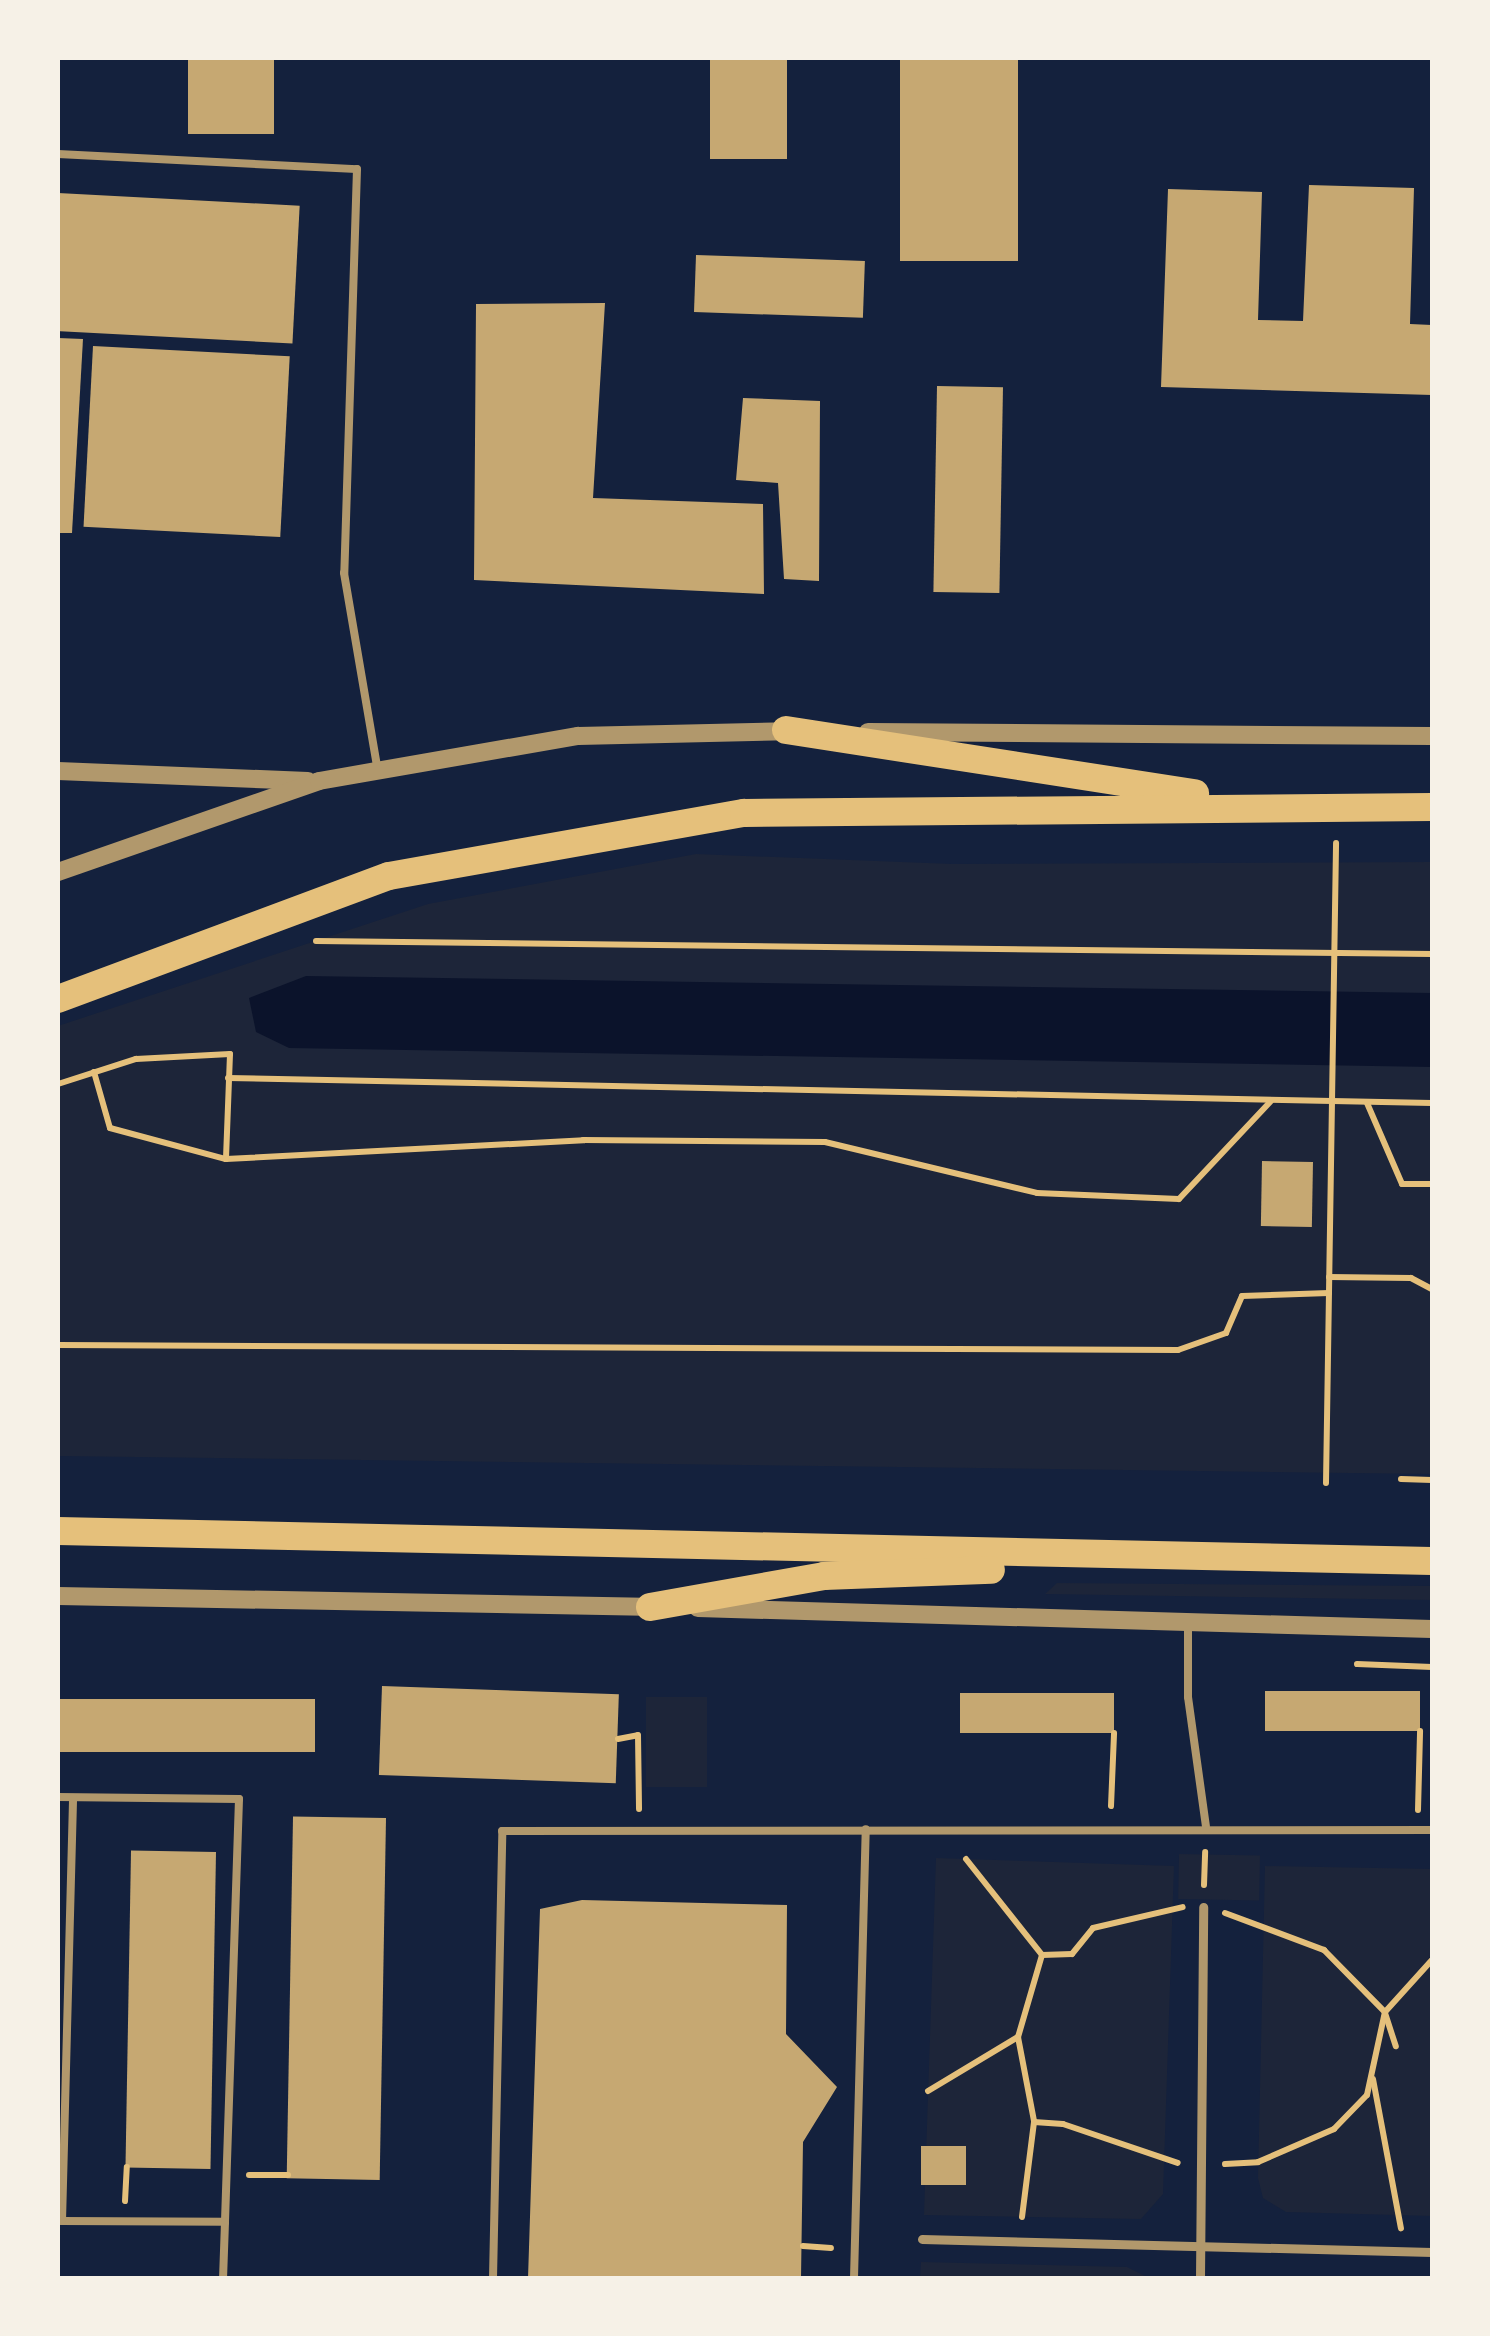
<!DOCTYPE html>
<style>
body{margin:0}
#map{position:relative;width:1490px;height:2336px;overflow:hidden;background:#14213d;font-family:"DM Sans",sans-serif}
div>[style]{position:absolute}
.green>*{inset:0;background:#1d2539;transform-origin:0 0}
.water>*{inset:0;background:#0b132b}
.building>*{inset:0;background:#c6a872;transform-origin:0 0}
.path>*{height:6px;margin:-3px;padding:0 3px;transform-origin:3px;border-radius:3px;background:#e5c07b}
.service>*{height:8px;margin:-4px;padding:0 4px;transform-origin:4px;border-radius:4px;background:#b1986c}
.pedestrian>*{height:9px;margin:-4.5px;padding:0 4.5px;transform-origin:4.5px;border-radius:4.5px;background:#b1986c}
.tertiary>*{height:18px;margin:-9px;padding:0 9px;transform-origin:9px;border-radius:9px;background:#b1986c}
.trunk>*{height:28px;margin:-14px;padding:0 14px;transform-origin:14px;border-radius:14px;background:#e5c07b}
span{translate:-50% -50%;white-space:nowrap;text-align:center;line-height:1.15;-webkit-text-stroke:8px #f6f1e7;paint-order:stroke}
.frame{position:absolute;inset:0;border:60px solid #f6f1e7;pointer-events:none}
</style>
<div id="map">
<div class="green">
<i style="clip-path:polygon(696px 854px,952px 864px,1432px 862px,1432px 1474px,58px 1456px,58px 1026px,428px 904px)"></i>
<i style="clip-path:polygon(1057px 1583px,1432px 1586px,1432px 1600px,1045px 1594px)"></i>
<i style="left:707px;top:1697px;width:90px;height:61px;rotate:90deg"></i>
<i style="left:1179px;top:1854px;width:81px;height:45px;rotate:1deg"></i>
<i style="clip-path:polygon(936px 1858px,1174px 1866px,1163px 2194px,1141px 2219px,924px 2215px)"></i>
<i style="clip-path:polygon(1265px 1866px,1432px 1869px,1432px 2216px,1286px 2212px,1263px 2198px,1258px 2178px)"></i>
<i style="clip-path:polygon(921px 2262px,1127px 2267px,1149px 2278px,920px 2278px)"></i>
</div>
<div class="water">
<i style="clip-path:polygon(306px 976px,1432px 993px,1432px 1067px,289px 1048px,256px 1032px,249px 998px)"></i>
</div>
<div class="building">
<i style="left:188px;top:58px;width:86px;height:76px"></i>
<i style="left:710px;top:58px;width:77px;height:101px"></i>
<i style="left:900px;top:58px;width:118px;height:203px"></i>
<i style="clip-path:polygon(1309px 185px,1414px 188px,1410px 324px,1432px 325px,1432px 395px,1161px 387px,1168px 189px,1262px 192px,1258px 320px,1303px 321px)"></i>
<i style="left:58px;top:193px;width:242px;height:138px;rotate:3deg"></i>
<i style="left:696px;top:255px;width:169px;height:57px;rotate:2deg"></i>
<i style="clip-path:polygon(605px 303px,593px 498px,763px 504px,764px 594px,474px 580px,476px 304px)"></i>
<i style="clip-path:polygon(58px 338px,83px 339px,72px 533px,58px 533px)"></i>
<i style="left:93px;top:346px;width:197px;height:181px;rotate:3deg"></i>
<i style="left:937px;top:386px;width:66px;height:206px;rotate:1deg"></i>
<i style="clip-path:polygon(743px 398px,820px 401px,819px 581px,784px 579px,778px 483px,736px 480px)"></i>
<i style="left:1262px;top:1161px;width:51px;height:65px;rotate:1deg"></i>
<i style="left:382px;top:1686px;width:237px;height:89px;rotate:2deg"></i>
<i style="left:1265px;top:1691px;width:155px;height:40px"></i>
<i style="left:960px;top:1693px;width:154px;height:40px"></i>
<i style="left:315px;top:1699px;width:53px;height:257px;rotate:90deg"></i>
<i style="left:386px;top:1818px;width:362px;height:93px;rotate:91deg"></i>
<i style="left:216px;top:1852px;width:317px;height:85px;rotate:91deg"></i>
<i style="clip-path:polygon(582px 1900px,787px 1905px,786px 2034px,837px 2087px,803px 2142px,801px 2278px,528px 2278px,540px 1909px)"></i>
<i style="left:921px;top:2146px;width:45px;height:39px"></i>
</div>
<div class="path">
<i style="left:316px;top:941px;width:1116px;rotate:0.67deg"></i>
<i style="left:94px;top:1072px;width:58px;rotate:74.1deg"></i>
<i style="left:110px;top:1128px;width:120px;rotate:15deg"></i>
<i style="left:226px;top:1159px;width:358px;rotate:-3deg"></i>
<i style="left:583px;top:1140px;width:242px;rotate:0.5deg"></i>
<i style="left:825px;top:1142px;width:218px;rotate:13.5deg"></i>
<i style="left:1037px;top:1193px;width:142px;rotate:2.4deg"></i>
<i style="left:1179px;top:1199px;width:134px;rotate:-46.8deg"></i>
<i style="left:228px;top:1078px;width:1204px;rotate:1.19deg"></i>
<i style="left:58px;top:1084px;width:82px;rotate:-17.8deg"></i>
<i style="left:136px;top:1059px;width:94px;rotate:-3deg"></i>
<i style="left:230px;top:1054px;width:105px;rotate:92.2deg"></i>
<i style="left:1367px;top:1103px;width:88px;rotate:66.6deg"></i>
<i style="left:1402px;top:1184px;width:30px"></i>
<i style="left:1329px;top:1277px;width:82px;rotate:0.7deg"></i>
<i style="left:1411px;top:1278px;width:24px;rotate:28deg"></i>
<i style="left:58px;top:1345px;width:1120px;rotate:0.26deg"></i>
<i style="left:1178px;top:1350px;width:51px;rotate:-19.5deg"></i>
<i style="left:1226px;top:1333px;width:40px;rotate:-66.6deg"></i>
<i style="left:1242px;top:1296px;width:87px;rotate:-2deg"></i>
<i style="left:1401px;top:1479px;width:31px;rotate:2deg"></i>
<i style="left:1326px;top:1483px;width:640px;rotate:-89.1deg"></i>
<i style="left:1357px;top:1664px;width:75px;rotate:2.3deg"></i>
<i style="left:618px;top:1739px;width:20px;rotate:-11deg"></i>
<i style="left:638px;top:1735px;width:74px;rotate:89.2deg"></i>
<i style="left:1111px;top:1806px;width:73px;rotate:-87.6deg"></i>
<i style="left:1418px;top:1810px;width:79px;rotate:-88.5deg"></i>
<i style="left:966px;top:1859px;width:122px;rotate:51.6deg"></i>
<i style="left:1042px;top:1955px;width:85px;rotate:106.3deg"></i>
<i style="left:1018px;top:2037px;width:86px;rotate:79.2deg"></i>
<i style="left:1204px;top:1885px;width:33px;rotate:-88deg"></i>
<i style="left:1225px;top:1913px;width:106px;rotate:20.5deg"></i>
<i style="left:1324px;top:1950px;width:87px;rotate:45.5deg"></i>
<i style="left:1385px;top:2012px;width:70px;rotate:-47.9deg"></i>
<i style="left:1042px;top:1955px;width:30px;rotate:-2deg"></i>
<i style="left:1072px;top:1954px;width:33px;rotate:-51deg"></i>
<i style="left:1093px;top:1928px;width:92px;rotate:-13.1deg"></i>
<i style="left:1385px;top:2013px;width:35px;rotate:72deg"></i>
<i style="left:1373px;top:2079px;width:152px;rotate:79.4deg"></i>
<i style="left:928px;top:2091px;width:105px;rotate:-31deg"></i>
<i style="left:1225px;top:2164px;width:33px;rotate:-3deg"></i>
<i style="left:1258px;top:2162px;width:83px;rotate:-23.5deg"></i>
<i style="left:1334px;top:2129px;width:47px;rotate:-45.9deg"></i>
<i style="left:1367px;top:2095px;width:85px;rotate:-77.8deg"></i>
<i style="left:249px;top:2175px;width:39px"></i>
<i style="left:125px;top:2201px;width:34px;rotate:-87deg"></i>
<i style="left:1022px;top:2217px;width:96px;rotate:-82.8deg"></i>
<i style="left:1034px;top:2122px;width:29px;rotate:4deg"></i>
<i style="left:1063px;top:2124px;width:121px;rotate:18.7deg"></i>
<i style="left:803px;top:2246px;width:28px;rotate:4deg"></i>
</div>
<div class="service">
<i style="left:58px;top:154px;width:299px;rotate:2.9deg"></i>
<i style="left:357px;top:169px;width:404px;rotate:91.8deg"></i>
<i style="left:344px;top:573px;width:201px;rotate:80.3deg"></i>
<i style="left:1188px;top:1625px;width:72px;rotate:90deg"></i>
<i style="left:1188px;top:1697px;width:130px;rotate:82.1deg"></i>
<i style="left:58px;top:1797px;width:181px;rotate:0.6deg"></i>
<i style="left:239px;top:1799px;width:423px;rotate:91.9deg"></i>
<i style="left:61px;top:2221px;width:164px;rotate:0.3deg"></i>
<i style="left:225px;top:2222px;width:56px;rotate:92deg"></i>
<i style="left:62px;top:2221px;width:423px;rotate:-88.5deg"></i>
<i style="left:493px;top:2278px;width:447px;rotate:-88.8deg"></i>
<i style="left:502px;top:1831px;width:930px;rotate:-0.06deg"></i>
<i style="left:854px;top:2278px;width:449px;rotate:-88.5deg"></i>
</div>
<div class="pedestrian">
<i style="left:922px;top:2239px;width:510px;rotate:1.46deg"></i>
<i style="left:1200px;top:2278px;width:371px;rotate:-89.5deg"></i>
</div>
<div class="tertiary">
<i style="left:868px;top:732px;width:564px;rotate:0.41deg"></i>
<i style="left:58px;top:771px;width:250px;rotate:2.3deg"></i>
<i style="left:58px;top:872px;width:276px;rotate:-19.2deg"></i>
<i style="left:319px;top:781px;width:263px;rotate:-9.9deg"></i>
<i style="left:578px;top:736px;width:219px;rotate:-1.3deg"></i>
<i style="left:58px;top:1596px;width:599px;rotate:1.05deg"></i>
<i style="left:698px;top:1608px;width:734px;rotate:1.64deg"></i>
</div>
<div class="trunk">
<i style="left:786px;top:730px;width:414px;rotate:8.8deg"></i>
<i style="left:58px;top:999px;width:353px;rotate:-20.4deg"></i>
<i style="left:389px;top:876px;width:361px;rotate:-10.1deg"></i>
<i style="left:744px;top:813px;width:688px;rotate:-0.5deg"></i>
<i style="left:58px;top:1531px;width:1374px;rotate:1.25deg"></i>
<i style="left:650px;top:1607px;width:177px;rotate:-10.1deg"></i>
<i style="left:824px;top:1576px;width:167px;rotate:-2.1deg"></i>
</div>
<div class="frame"></div>
</div>
